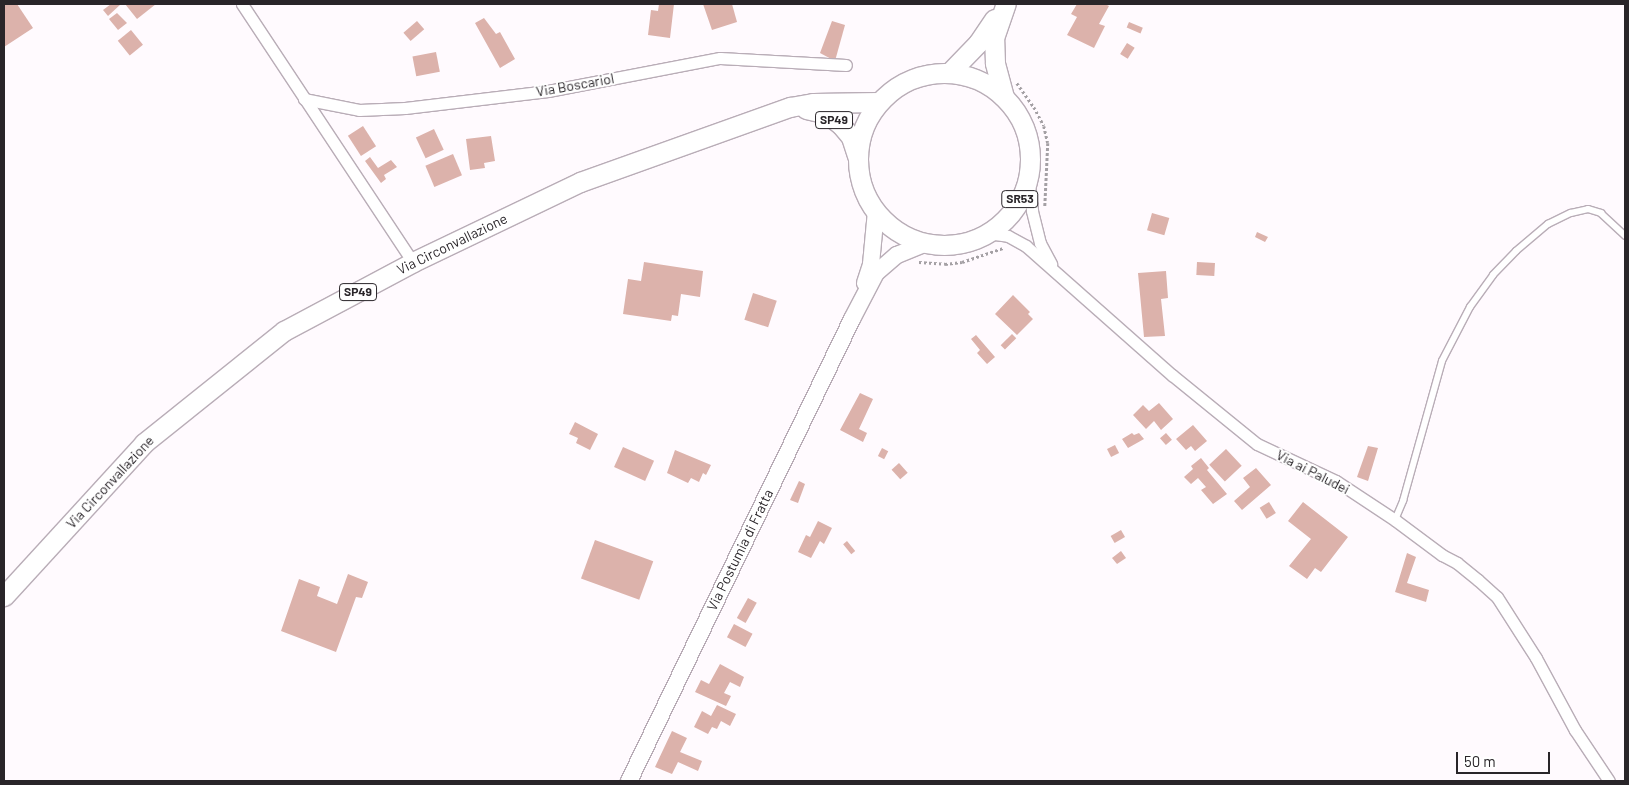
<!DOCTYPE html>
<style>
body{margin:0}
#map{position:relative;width:1629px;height:785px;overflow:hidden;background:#fffafe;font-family:Barlow,sans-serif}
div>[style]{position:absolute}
.building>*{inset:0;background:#dcb2ab;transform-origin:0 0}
.path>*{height:2.5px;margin-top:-1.25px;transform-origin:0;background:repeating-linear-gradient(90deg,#a4a0a4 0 2.5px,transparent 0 5px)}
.roads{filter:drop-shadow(1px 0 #b9adb7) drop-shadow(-1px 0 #b9adb7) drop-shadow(0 1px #b9adb7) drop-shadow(0 -1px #b9adb7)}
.lane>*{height:5.5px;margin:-2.75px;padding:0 2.75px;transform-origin:2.75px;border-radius:2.75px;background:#fff}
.street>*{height:11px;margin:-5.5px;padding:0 5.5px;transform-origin:5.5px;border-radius:5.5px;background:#fff}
.secondary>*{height:16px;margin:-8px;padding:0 8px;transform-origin:8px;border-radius:8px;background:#fff}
.primary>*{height:19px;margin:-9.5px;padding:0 9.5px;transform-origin:9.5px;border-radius:9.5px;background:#fff}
.primary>.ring{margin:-9.5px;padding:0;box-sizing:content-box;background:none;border:19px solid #fff;border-radius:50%}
span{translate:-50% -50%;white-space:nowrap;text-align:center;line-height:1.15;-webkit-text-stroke:4px #fff;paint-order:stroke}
.shield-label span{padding:1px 4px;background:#fff;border:1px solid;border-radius:4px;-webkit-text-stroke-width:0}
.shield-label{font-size:12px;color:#292529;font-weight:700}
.street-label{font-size:14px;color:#292529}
.frame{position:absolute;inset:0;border:5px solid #292529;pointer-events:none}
.scale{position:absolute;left:1456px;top:752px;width:94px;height:22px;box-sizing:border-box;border:2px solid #292529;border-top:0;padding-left:6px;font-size:15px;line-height:18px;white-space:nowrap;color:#292529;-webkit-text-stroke:4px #fff;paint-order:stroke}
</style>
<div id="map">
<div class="building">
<i style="clip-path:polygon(4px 4px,17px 4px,33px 28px,4px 47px)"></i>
<i style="clip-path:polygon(111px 4px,121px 4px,108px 16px,103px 10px)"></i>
<i style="clip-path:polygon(125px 4px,156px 4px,137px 19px)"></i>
<i style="clip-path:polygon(659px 4px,674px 4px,670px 38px,648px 35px,651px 10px,658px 11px)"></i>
<i style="clip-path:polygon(703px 4px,732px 4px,737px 22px,712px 30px)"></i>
<i style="clip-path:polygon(1077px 4px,1105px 4px,1109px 6px,1099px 24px,1105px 26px,1094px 48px,1067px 35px,1077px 17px,1071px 14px)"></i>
<i style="clip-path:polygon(117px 13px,127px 23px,118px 30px,109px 19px)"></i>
<i style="clip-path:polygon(484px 18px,496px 34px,500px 32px,515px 59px,500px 68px,475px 23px)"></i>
<i style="left:417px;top:21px;width:11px;height:18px;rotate:49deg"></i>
<i style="clip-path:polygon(832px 21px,845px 25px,835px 61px,820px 53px)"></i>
<i style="left:1129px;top:22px;width:15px;height:6px;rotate:23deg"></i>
<i style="left:131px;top:30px;width:19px;height:17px;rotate:51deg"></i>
<i style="left:1127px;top:43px;width:9px;height:13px;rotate:32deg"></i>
<i style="left:436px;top:52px;width:20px;height:24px;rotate:79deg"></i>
<i style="left:363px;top:126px;width:24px;height:18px;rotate:57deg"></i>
<i style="left:434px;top:129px;width:23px;height:20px;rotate:65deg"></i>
<i style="clip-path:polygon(491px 136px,495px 161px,484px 163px,485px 168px,470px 170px,466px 139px)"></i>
<i style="left:453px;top:154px;width:23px;height:30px;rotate:67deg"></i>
<i style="clip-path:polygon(370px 157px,378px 168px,391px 160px,397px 167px,384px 175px,386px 179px,381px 183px,365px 161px)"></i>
<i style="left:1152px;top:213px;width:18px;height:18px;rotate:16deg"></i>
<i style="clip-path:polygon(1257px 232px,1268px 237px,1265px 242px,1255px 237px)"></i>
<i style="clip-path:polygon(644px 262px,703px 271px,700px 297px,681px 294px,678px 316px,672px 315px,671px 321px,623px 314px,628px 279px,641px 281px)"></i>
<i style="left:1197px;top:262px;width:18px;height:13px;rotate:3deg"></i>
<i style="clip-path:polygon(1166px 271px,1168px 298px,1161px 299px,1165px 336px,1144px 337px,1138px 273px)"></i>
<i style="left:753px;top:293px;width:25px;height:28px;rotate:18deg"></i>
<i style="clip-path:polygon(1013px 295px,1030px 312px,1028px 314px,1033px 319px,1017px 335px,995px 314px)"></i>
<i style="left:1012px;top:334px;width:6px;height:16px;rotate:45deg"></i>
<i style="clip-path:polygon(976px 335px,995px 357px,987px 364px,977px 353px,980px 350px,971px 339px)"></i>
<i style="clip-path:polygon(860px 393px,873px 399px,859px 429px,867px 433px,863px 442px,840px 430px)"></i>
<i style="clip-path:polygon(1159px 403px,1173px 419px,1161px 430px,1154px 421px,1146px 429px,1133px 415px,1143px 405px,1149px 411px)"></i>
<i style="clip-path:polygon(575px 422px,598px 434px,590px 450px,576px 443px,578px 438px,569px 434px)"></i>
<i style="clip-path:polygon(1193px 425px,1207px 441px,1195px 451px,1191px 446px,1186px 450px,1176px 439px)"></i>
<i style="clip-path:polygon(1132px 433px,1134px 435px,1139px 433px,1144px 439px,1128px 448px,1122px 439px)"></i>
<i style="left:1166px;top:433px;width:9px;height:8px;rotate:49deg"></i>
<i style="left:1115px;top:445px;width:9px;height:9px;rotate:63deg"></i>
<i style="clip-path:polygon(1368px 446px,1378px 448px,1368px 481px,1357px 477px)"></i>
<i style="left:623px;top:447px;width:34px;height:22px;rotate:24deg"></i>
<i style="left:882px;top:448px;width:7px;height:9px;rotate:27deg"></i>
<i style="left:1226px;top:449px;width:23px;height:23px;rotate:47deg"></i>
<i style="clip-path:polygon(675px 450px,711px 465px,706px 475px,703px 473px,699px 482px,691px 478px,688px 483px,667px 473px)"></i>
<i style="clip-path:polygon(1201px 458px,1209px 468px,1207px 470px,1227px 494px,1213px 504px,1201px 490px,1206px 487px,1198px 478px,1191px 484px,1184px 477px,1193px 469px,1191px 466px)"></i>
<i style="left:899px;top:463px;width:13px;height:10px;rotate:48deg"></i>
<i style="clip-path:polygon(1256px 468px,1271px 485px,1242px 510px,1234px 501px,1250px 487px,1243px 478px)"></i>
<i style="clip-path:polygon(799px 481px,805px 484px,798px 503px,790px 500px)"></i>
<i style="left:1269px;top:502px;width:13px;height:11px;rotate:58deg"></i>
<i style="clip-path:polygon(1303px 502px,1348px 537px,1321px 572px,1315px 568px,1307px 579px,1289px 566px,1311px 539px,1288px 521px)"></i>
<i style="clip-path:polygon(818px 521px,832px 528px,824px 544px,820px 541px,811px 558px,798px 552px,806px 535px,810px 537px)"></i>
<i style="left:1121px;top:530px;width:8px;height:12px;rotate:60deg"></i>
<i style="left:595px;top:540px;width:62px;height:41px;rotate:20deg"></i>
<i style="left:847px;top:541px;width:13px;height:5px;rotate:51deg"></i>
<i style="clip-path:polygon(1121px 551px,1126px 558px,1117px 564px,1112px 558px)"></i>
<i style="clip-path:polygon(1407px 553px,1416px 557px,1407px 583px,1429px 590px,1426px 602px,1395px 592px)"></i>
<i style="clip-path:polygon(348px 574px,368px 582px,362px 598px,356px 597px,336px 652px,281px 631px,299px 579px,320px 587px,317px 596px,337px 604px)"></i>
<i style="left:748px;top:598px;width:10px;height:23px;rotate:29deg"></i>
<i style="left:734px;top:624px;width:21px;height:15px;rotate:28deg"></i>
<i style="clip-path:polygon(720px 664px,744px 677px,740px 687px,730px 682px,724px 693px,731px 696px,726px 706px,695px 692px,701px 680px,709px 684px)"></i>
<i style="clip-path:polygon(717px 705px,736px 714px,730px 726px,721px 721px,717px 729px,712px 727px,708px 734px,694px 727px,702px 711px,711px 716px)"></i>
<i style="clip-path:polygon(672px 731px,687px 738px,680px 752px,702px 761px,698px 771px,678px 762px,672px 774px,655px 767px)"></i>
</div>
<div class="path">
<i style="left:1017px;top:83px;width:29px;rotate:55deg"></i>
<i style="left:1034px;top:107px;width:21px;rotate:62deg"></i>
<i style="left:1044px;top:126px;width:17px;rotate:77deg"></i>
<i style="left:1048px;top:143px;width:63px;rotate:92.7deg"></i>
<i style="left:919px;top:262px;width:26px;rotate:4deg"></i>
<i style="left:945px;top:264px;width:17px;rotate:-7deg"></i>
<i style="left:962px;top:262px;width:43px;rotate:-18.9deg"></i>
</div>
<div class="roads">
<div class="lane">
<i style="left:1395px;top:520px;width:21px;rotate:-67deg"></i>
<i style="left:1403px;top:501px;width:145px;rotate:-74.4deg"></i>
<i style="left:1442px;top:361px;width:61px;rotate:-62.6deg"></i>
<i style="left:1470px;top:307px;width:39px;rotate:-54deg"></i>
<i style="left:1493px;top:275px;width:33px;rotate:-46deg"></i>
<i style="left:1516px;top:251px;width:42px;rotate:-40.2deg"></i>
<i style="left:1548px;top:224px;width:25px;rotate:-26deg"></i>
<i style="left:1571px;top:213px;width:17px;rotate:-13deg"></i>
<i style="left:1588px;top:209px;width:14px;rotate:17deg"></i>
<i style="left:1601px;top:213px;width:33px;rotate:43deg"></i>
</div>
<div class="street">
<i style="left:242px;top:4px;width:310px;rotate:56.5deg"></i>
<i style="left:304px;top:99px;width:56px;rotate:11.3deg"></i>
<i style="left:359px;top:110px;width:46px;rotate:-2.5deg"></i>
<i style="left:405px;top:108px;width:144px;rotate:-6.8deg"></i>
<i style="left:548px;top:91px;width:175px;rotate:-10.9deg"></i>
<i style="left:720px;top:58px;width:126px;rotate:3.2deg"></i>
<i style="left:1028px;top:177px;width:34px;rotate:83deg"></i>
<i style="left:1032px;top:211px;width:33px;rotate:76deg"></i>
<i style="left:1040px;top:243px;width:24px;rotate:62deg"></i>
<i style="left:987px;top:233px;width:21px;rotate:8deg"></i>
<i style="left:1008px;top:236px;width:21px;rotate:29deg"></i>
<i style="left:1026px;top:246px;width:195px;rotate:41.5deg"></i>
<i style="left:1172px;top:375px;width:109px;rotate:39.1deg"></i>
<i style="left:1257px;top:444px;width:87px;rotate:25.1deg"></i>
<i style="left:1336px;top:481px;width:71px;rotate:33.5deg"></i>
<i style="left:1395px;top:520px;width:59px;rotate:36.7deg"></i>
<i style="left:1442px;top:555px;width:17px;rotate:28deg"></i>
<i style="left:1457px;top:563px;width:27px;rotate:39deg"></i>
<i style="left:1478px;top:580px;width:25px;rotate:42deg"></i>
<i style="left:1497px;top:597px;width:72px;rotate:57.4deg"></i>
<i style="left:1536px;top:658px;width:82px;rotate:61.6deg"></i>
<i style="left:1575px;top:730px;width:61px;rotate:56.3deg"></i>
</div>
<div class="secondary">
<i style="left:865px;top:283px;width:20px;rotate:-72deg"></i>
<i style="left:871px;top:264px;width:53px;rotate:-84.6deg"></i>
<i style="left:629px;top:781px;width:513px;rotate:-64.23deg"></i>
<i style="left:852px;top:319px;width:52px;rotate:-62.4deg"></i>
<i style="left:876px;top:273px;width:28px;rotate:-41deg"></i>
<i style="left:897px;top:255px;width:31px;rotate:-22deg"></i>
</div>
<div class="primary">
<i style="left:949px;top:73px;width:42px;rotate:-46deg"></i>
<i style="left:978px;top:43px;width:29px;rotate:-56deg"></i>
<i class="ring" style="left:858px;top:73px;width:153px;height:153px"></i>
<i style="left:1004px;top:97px;width:35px;rotate:-105deg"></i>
<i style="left:995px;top:63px;width:25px;rotate:-92deg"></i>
<i style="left:994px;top:38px;width:36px;rotate:-71deg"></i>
<i style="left:806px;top:109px;width:22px;rotate:13deg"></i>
<i style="left:827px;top:114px;width:18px;rotate:38deg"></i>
<i style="left:841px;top:125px;width:16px;rotate:50deg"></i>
<i style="left:851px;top:137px;width:20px;rotate:72deg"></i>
<i style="left:4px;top:596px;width:207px;rotate:-47.5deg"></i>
<i style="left:144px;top:443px;width:179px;rotate:-38.7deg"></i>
<i style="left:284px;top:331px;width:146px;rotate:-28.1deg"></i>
<i style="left:413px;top:262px;width:185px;rotate:-25.6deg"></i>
<i style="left:580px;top:182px;width:223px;rotate:-19.7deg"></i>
<i style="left:790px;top:107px;width:23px;rotate:-10deg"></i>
<i style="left:813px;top:103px;width:66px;rotate:-0.9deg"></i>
</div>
</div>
<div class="shield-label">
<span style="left:834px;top:120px">SP49</span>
<span style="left:1020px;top:199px">SR53</span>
<span style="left:358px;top:292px">SP49</span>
</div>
<div class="street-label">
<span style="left:575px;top:85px;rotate:-10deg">Via Boscariol</span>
<span style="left:452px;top:244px;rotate:-26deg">Via Circonvallazione</span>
<span style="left:1313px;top:472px;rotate:27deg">Via ai Paludei</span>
<span style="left:110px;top:482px;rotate:-47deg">Via Circonvallazione</span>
<span style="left:740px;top:550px;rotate:-64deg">Via Postumia di Fratta</span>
</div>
<div class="frame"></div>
<div class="scale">50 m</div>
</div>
